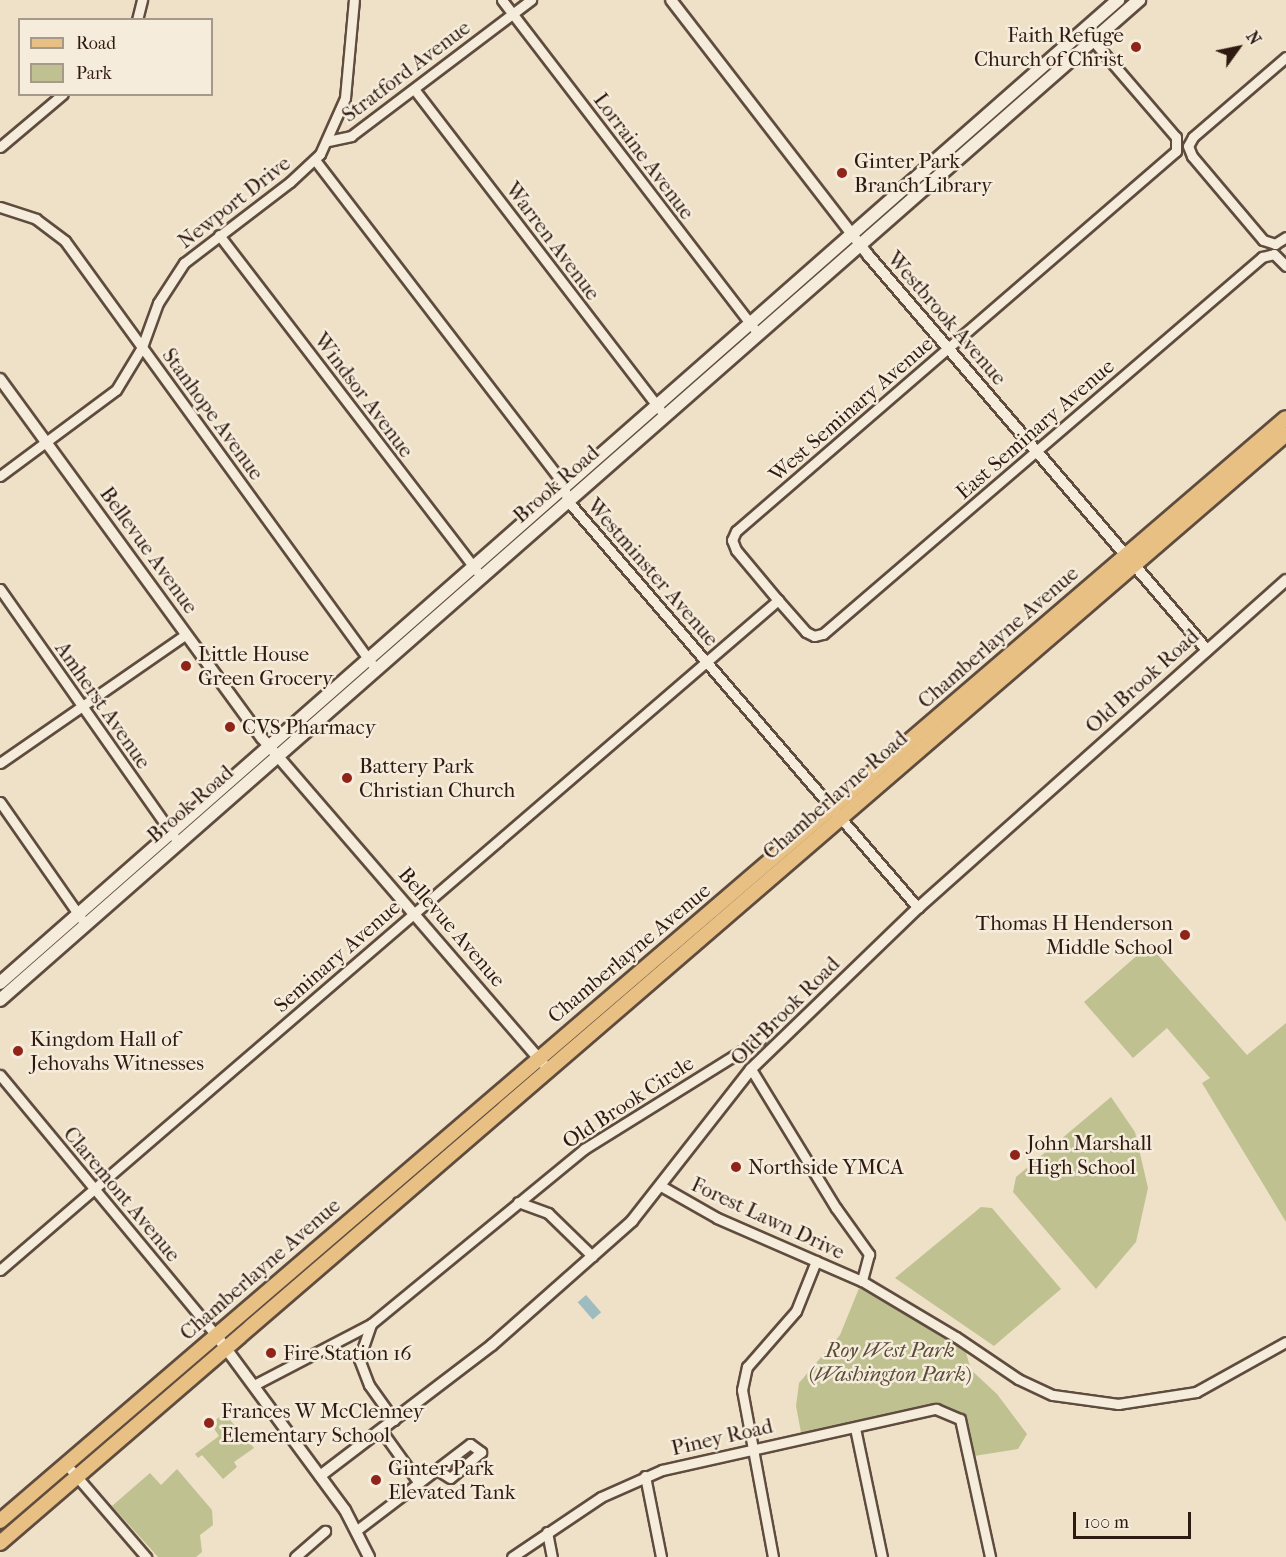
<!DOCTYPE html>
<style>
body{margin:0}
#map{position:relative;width:1286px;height:1557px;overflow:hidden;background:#efe1c7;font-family:"IM FELL French Canon",serif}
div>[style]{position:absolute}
.green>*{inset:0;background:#bfc191}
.water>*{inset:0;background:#9ebbbf;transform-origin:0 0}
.roads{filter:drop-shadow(2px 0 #5f4c3f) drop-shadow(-2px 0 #5f4c3f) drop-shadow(0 2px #5f4c3f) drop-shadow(0 -2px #5f4c3f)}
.minor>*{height:9px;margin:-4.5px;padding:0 4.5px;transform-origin:4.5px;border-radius:4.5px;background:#f5ecdb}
.tertiary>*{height:10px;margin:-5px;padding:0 5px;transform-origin:5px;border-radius:5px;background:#f5ecdb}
.secondary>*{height:12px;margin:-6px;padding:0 6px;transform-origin:6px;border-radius:6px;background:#f5ecdb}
.primary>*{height:14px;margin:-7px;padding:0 7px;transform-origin:7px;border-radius:7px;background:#e8c084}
.dots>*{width:16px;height:16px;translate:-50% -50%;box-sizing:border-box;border:3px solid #f5ecdb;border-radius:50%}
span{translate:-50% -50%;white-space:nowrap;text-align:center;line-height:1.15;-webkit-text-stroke:5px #f5ecdb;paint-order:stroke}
.poi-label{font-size:21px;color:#2f1a12}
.right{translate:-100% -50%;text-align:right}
.left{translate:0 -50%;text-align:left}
.street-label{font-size:21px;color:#2f1a12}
.park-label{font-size:21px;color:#5a4c38;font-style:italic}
.legend{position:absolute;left:18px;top:18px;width:195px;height:78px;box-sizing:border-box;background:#f5ecdb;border:2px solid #a6988b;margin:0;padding:8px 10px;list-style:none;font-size:18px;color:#2f1a12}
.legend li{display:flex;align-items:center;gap:12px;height:30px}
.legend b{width:30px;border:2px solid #a6988b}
.north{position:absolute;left:1208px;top:18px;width:60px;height:60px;-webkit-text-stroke:4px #f5ecdb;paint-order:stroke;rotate:57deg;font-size:16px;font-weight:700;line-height:24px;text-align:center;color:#2f1a12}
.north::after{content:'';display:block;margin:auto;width:21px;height:27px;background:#2f1a12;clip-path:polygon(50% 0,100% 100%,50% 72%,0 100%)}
.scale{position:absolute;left:1073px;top:1512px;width:118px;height:27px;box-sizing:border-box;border:3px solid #2f1a12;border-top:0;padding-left:8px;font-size:18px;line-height:21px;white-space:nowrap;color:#2f1a12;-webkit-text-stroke:4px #f5ecdb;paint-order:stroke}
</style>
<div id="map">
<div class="green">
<i style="clip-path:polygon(1149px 945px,1247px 1055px,1286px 1023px,1286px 1222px,1202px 1083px,1210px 1078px,1167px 1028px,1133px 1058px,1084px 1002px)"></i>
<i style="clip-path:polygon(1111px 1097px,1135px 1132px,1148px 1188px,1136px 1242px,1096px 1289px,1013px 1192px,1016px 1177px)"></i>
<i style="clip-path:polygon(981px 1207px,992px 1208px,1061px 1289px,994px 1346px,895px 1278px)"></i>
<i style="clip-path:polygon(862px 1281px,963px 1342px,971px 1370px,997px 1394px,1027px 1434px,1018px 1449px,968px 1457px,960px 1419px,948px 1411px,802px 1438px,796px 1406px,799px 1383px,840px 1335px)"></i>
<i style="clip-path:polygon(224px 1413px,254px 1448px,234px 1462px,237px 1467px,223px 1479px,202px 1455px,198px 1458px,195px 1454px,219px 1436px,211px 1424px)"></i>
<i style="clip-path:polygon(177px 1469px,212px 1510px,213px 1525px,200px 1535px,202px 1552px,196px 1557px,158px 1557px,112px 1506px,150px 1473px,161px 1485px)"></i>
</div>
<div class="water">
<i style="left:586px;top:1295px;width:23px;height:11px;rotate:49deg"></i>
</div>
<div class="roads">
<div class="minor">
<i style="left:502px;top:0;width:421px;rotate:52.5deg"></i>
<i style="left:137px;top:20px;width:21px;rotate:-76deg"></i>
<i style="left:1089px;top:36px;width:133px;rotate:49.3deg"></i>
<i style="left:1176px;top:137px;width:14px;rotate:90deg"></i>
<i style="left:1176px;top:151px;width:581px;rotate:139.18deg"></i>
<i style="left:736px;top:531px;width:10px;rotate:114deg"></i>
<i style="left:732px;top:540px;width:11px;rotate:68deg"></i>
<i style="left:736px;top:550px;width:64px;rotate:50.1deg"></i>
<i style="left:777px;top:599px;width:44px;rotate:48.7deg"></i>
<i style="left:806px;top:632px;width:9px;rotate:27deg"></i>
<i style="left:814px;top:636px;width:9px;rotate:-13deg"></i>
<i style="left:823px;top:634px;width:579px;rotate:-40.65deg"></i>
<i style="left:1262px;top:257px;width:12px;rotate:-14deg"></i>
<i style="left:1274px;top:254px;width:17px;rotate:45deg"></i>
<i style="left:1286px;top:57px;width:123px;rotate:139.3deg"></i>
<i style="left:1193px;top:137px;width:10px;rotate:119deg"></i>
<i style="left:1188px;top:146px;width:11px;rotate:68deg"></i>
<i style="left:1192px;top:156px;width:110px;rotate:49.8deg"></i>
<i style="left:1263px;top:240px;width:13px;rotate:18deg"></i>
<i style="left:1275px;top:244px;width:13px;rotate:-32deg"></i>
<i style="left:414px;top:89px;width:404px;rotate:52.5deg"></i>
<i style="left:328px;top:141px;width:24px;rotate:-12deg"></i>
<i style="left:351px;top:136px;width:226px;rotate:-37.1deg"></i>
<i style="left:0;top:147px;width:82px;rotate:-40.1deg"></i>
<i style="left:315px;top:160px;width:409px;rotate:52.5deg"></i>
<i style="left:564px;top:485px;width:15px;rotate:79deg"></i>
<i style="left:567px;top:500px;width:538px;rotate:49.29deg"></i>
<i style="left:0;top:207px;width:38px;rotate:18deg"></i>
<i style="left:36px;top:219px;width:36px;rotate:37deg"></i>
<i style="left:65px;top:241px;width:523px;rotate:54.03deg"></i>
<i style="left:219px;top:235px;width:424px;rotate:52.5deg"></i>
<i style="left:0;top:476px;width:144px;rotate:-36.6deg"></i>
<i style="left:116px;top:390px;width:50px;rotate:-58.8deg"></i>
<i style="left:142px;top:347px;width:47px;rotate:-70deg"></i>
<i style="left:158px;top:303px;width:48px;rotate:-57deg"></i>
<i style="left:184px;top:263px;width:133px;rotate:-37.4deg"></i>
<i style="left:290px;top:182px;width:41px;rotate:-43deg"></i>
<i style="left:320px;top:154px;width:61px;rotate:-65.9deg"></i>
<i style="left:345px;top:98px;width:98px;rotate:-84.8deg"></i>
<i style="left:0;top:589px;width:303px;rotate:54.9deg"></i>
<i style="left:0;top:763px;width:226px;rotate:-34.7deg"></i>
<i style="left:0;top:802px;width:149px;rotate:55.1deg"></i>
<i style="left:751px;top:1069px;width:163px;rotate:58.6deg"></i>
<i style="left:836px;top:1208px;width:57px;rotate:54.3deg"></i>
<i style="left:869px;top:1254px;width:28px;rotate:105deg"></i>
<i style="left:0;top:1075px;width:338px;rotate:50.3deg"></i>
<i style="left:661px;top:1186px;width:64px;rotate:29.7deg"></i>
<i style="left:717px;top:1218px;width:158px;rotate:23.5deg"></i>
<i style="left:862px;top:1281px;width:109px;rotate:30.8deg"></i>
<i style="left:956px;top:1337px;width:75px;rotate:34.1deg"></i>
<i style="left:1018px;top:1379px;width:38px;rotate:25deg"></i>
<i style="left:1053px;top:1395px;width:66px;rotate:7.9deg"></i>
<i style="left:1118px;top:1404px;width:79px;rotate:-8.7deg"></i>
<i style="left:1196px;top:1392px;width:103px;rotate:-29.1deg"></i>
<i style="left:518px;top:1202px;width:32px;rotate:20deg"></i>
<i style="left:548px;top:1213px;width:62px;rotate:44.3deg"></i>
<i style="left:0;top:1270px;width:1027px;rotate:-40.73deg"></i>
<i style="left:254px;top:1385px;width:132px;rotate:-27.5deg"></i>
<i style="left:394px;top:1420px;width:43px;rotate:-125.5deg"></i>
<i style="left:369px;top:1385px;width:28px;rotate:-111deg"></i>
<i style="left:359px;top:1359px;width:37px;rotate:-71deg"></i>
<i style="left:371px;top:1324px;width:276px;rotate:-39.4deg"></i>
<i style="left:584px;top:1149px;width:210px;rotate:-31.9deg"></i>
<i style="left:855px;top:1428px;width:132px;rotate:78.2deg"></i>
<i style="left:381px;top:1430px;width:65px;rotate:54.4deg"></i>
<i style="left:66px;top:1464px;width:123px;rotate:49.3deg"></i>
<i style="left:645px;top:1476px;width:83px;rotate:78.8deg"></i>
<i style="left:357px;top:1530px;width:142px;rotate:-37.3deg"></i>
<i style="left:470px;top:1444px;width:14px;rotate:36deg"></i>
<i style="left:481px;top:1452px;width:40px;rotate:140deg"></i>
<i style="left:450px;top:1478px;width:15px;rotate:-148deg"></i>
<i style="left:547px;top:1532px;width:25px;rotate:79deg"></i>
<i style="left:295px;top:1557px;width:40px;rotate:-41deg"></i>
<i style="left:512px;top:1557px;width:107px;rotate:-34deg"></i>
<i style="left:601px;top:1497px;width:67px;rotate:-23.9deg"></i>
<i style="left:662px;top:1470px;width:281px;rotate:-12.6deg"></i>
<i style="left:936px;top:1409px;width:26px;rotate:23deg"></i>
<i style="left:960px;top:1419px;width:141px;rotate:77.7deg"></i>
<i style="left:773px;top:1557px;width:170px;rotate:-100.5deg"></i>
<i style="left:742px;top:1390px;width:24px;rotate:-78deg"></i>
<i style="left:747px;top:1367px;width:74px;rotate:-48.8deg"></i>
<i style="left:796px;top:1311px;width:54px;rotate:-68.2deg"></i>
</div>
<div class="tertiary">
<i style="left:671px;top:0;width:322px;rotate:52.3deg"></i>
<i style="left:868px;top:255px;width:521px;rotate:49.36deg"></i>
<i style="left:0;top:379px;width:444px;rotate:53.9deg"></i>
<i style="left:262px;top:738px;width:430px;rotate:49.2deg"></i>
<i style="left:216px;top:1335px;width:217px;rotate:53.6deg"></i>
<i style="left:345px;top:1510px;width:53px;rotate:62.9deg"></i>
<i style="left:320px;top:1476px;width:216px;rotate:-37.3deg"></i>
<i style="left:492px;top:1345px;width:187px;rotate:-41.5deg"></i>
<i style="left:632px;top:1221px;width:193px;rotate:-51.9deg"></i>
<i style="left:751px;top:1069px;width:232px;rotate:-44deg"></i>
<i style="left:918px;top:908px;width:493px;rotate:-41.7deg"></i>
</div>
<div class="secondary">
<i style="left:0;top:983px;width:1489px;rotate:-41.32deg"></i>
<i style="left:0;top:1000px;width:1516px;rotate:-41.28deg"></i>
</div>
<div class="primary">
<i style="left:0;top:1521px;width:1694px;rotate:-40.62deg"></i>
<i style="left:0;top:1543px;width:1698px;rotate:-40.77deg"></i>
</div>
</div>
<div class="dots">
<i style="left:1136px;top:47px;background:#8f2418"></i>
<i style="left:842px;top:173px;background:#8f2418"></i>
<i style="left:186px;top:666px;background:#8f2418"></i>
<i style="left:230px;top:727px;background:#8f2418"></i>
<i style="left:347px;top:778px;background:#8f2418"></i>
<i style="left:1185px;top:935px;background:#8f2418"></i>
<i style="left:18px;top:1051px;background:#8f2418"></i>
<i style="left:1015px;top:1155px;background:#8f2418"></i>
<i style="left:736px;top:1167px;background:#8f2418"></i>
<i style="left:271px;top:1353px;background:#8f2418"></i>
<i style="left:209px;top:1423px;background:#8f2418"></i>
<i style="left:376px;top:1480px;background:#8f2418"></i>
</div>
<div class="poi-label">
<span class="right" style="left:1124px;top:47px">Faith Refuge<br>Church of Christ</span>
<span class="left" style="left:854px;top:173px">Ginter Park<br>Branch Library</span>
<span class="left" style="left:198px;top:666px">Little House<br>Green Grocery</span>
<span class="left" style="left:242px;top:727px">CVS Pharmacy</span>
<span class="left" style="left:359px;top:778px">Battery Park<br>Christian Church</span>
<span class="right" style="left:1173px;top:935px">Thomas H Henderson<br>Middle School</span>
<span class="left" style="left:30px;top:1051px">Kingdom Hall of<br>Jehovahs Witnesses</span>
<span class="left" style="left:1027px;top:1155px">John Marshall<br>High School</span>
<span class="left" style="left:748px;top:1167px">Northside YMCA</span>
<span class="left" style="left:283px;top:1353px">Fire Station 16</span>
<span class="left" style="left:221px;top:1423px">Frances W McClenney<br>Elementary School</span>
<span class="left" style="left:388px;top:1480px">Ginter Park<br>Elevated Tank</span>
</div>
<div class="street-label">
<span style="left:406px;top:71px;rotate:-37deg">Stratford Avenue</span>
<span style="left:644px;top:156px;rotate:53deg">Lorraine Avenue</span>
<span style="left:234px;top:202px;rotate:-38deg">Newport Drive</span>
<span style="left:553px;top:241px;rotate:53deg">Warren Avenue</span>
<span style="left:947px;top:318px;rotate:49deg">Westbrook Avenue</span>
<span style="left:364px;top:395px;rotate:53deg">Windsor Avenue</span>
<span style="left:851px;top:409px;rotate:-41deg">West Seminary Avenue</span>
<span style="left:213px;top:414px;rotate:54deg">Stanhope Avenue</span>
<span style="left:1035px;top:429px;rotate:-41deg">East Seminary Avenue</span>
<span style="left:556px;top:484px;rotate:-41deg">Brook Road</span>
<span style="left:149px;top:550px;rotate:54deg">Bellevue Avenue</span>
<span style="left:653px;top:572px;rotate:49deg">Westminster Avenue</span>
<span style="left:998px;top:637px;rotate:-41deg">Chamberlayne Avenue</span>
<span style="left:1142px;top:681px;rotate:-42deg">Old Brook Road</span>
<span style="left:103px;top:705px;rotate:55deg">Amherst Avenue</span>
<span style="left:835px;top:795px;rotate:-41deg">Chamberlayne Road</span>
<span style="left:190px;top:804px;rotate:-41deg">Brook Road</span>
<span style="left:452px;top:927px;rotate:49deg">Bellevue Avenue</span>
<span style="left:629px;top:953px;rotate:-40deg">Chamberlayne Avenue</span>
<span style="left:337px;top:956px;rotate:-41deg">Seminary Avenue</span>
<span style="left:785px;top:1011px;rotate:-45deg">Old Brook Road</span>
<span style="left:628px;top:1102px;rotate:-33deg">Old Brook Circle</span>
<span style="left:122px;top:1194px;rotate:50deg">Claremont Avenue</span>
<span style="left:768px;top:1218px;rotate:25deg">Forest Lawn Drive</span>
<span style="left:260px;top:1269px;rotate:-41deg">Chamberlayne Avenue</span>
<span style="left:722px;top:1437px;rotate:-13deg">Piney Road</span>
</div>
<div class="park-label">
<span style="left:890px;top:1362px">Roy West Park<br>(Washington Park)</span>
</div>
<ul class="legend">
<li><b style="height:8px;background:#e8c084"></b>Road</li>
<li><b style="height:16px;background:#bfc191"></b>Park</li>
</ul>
<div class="north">N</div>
<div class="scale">100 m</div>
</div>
